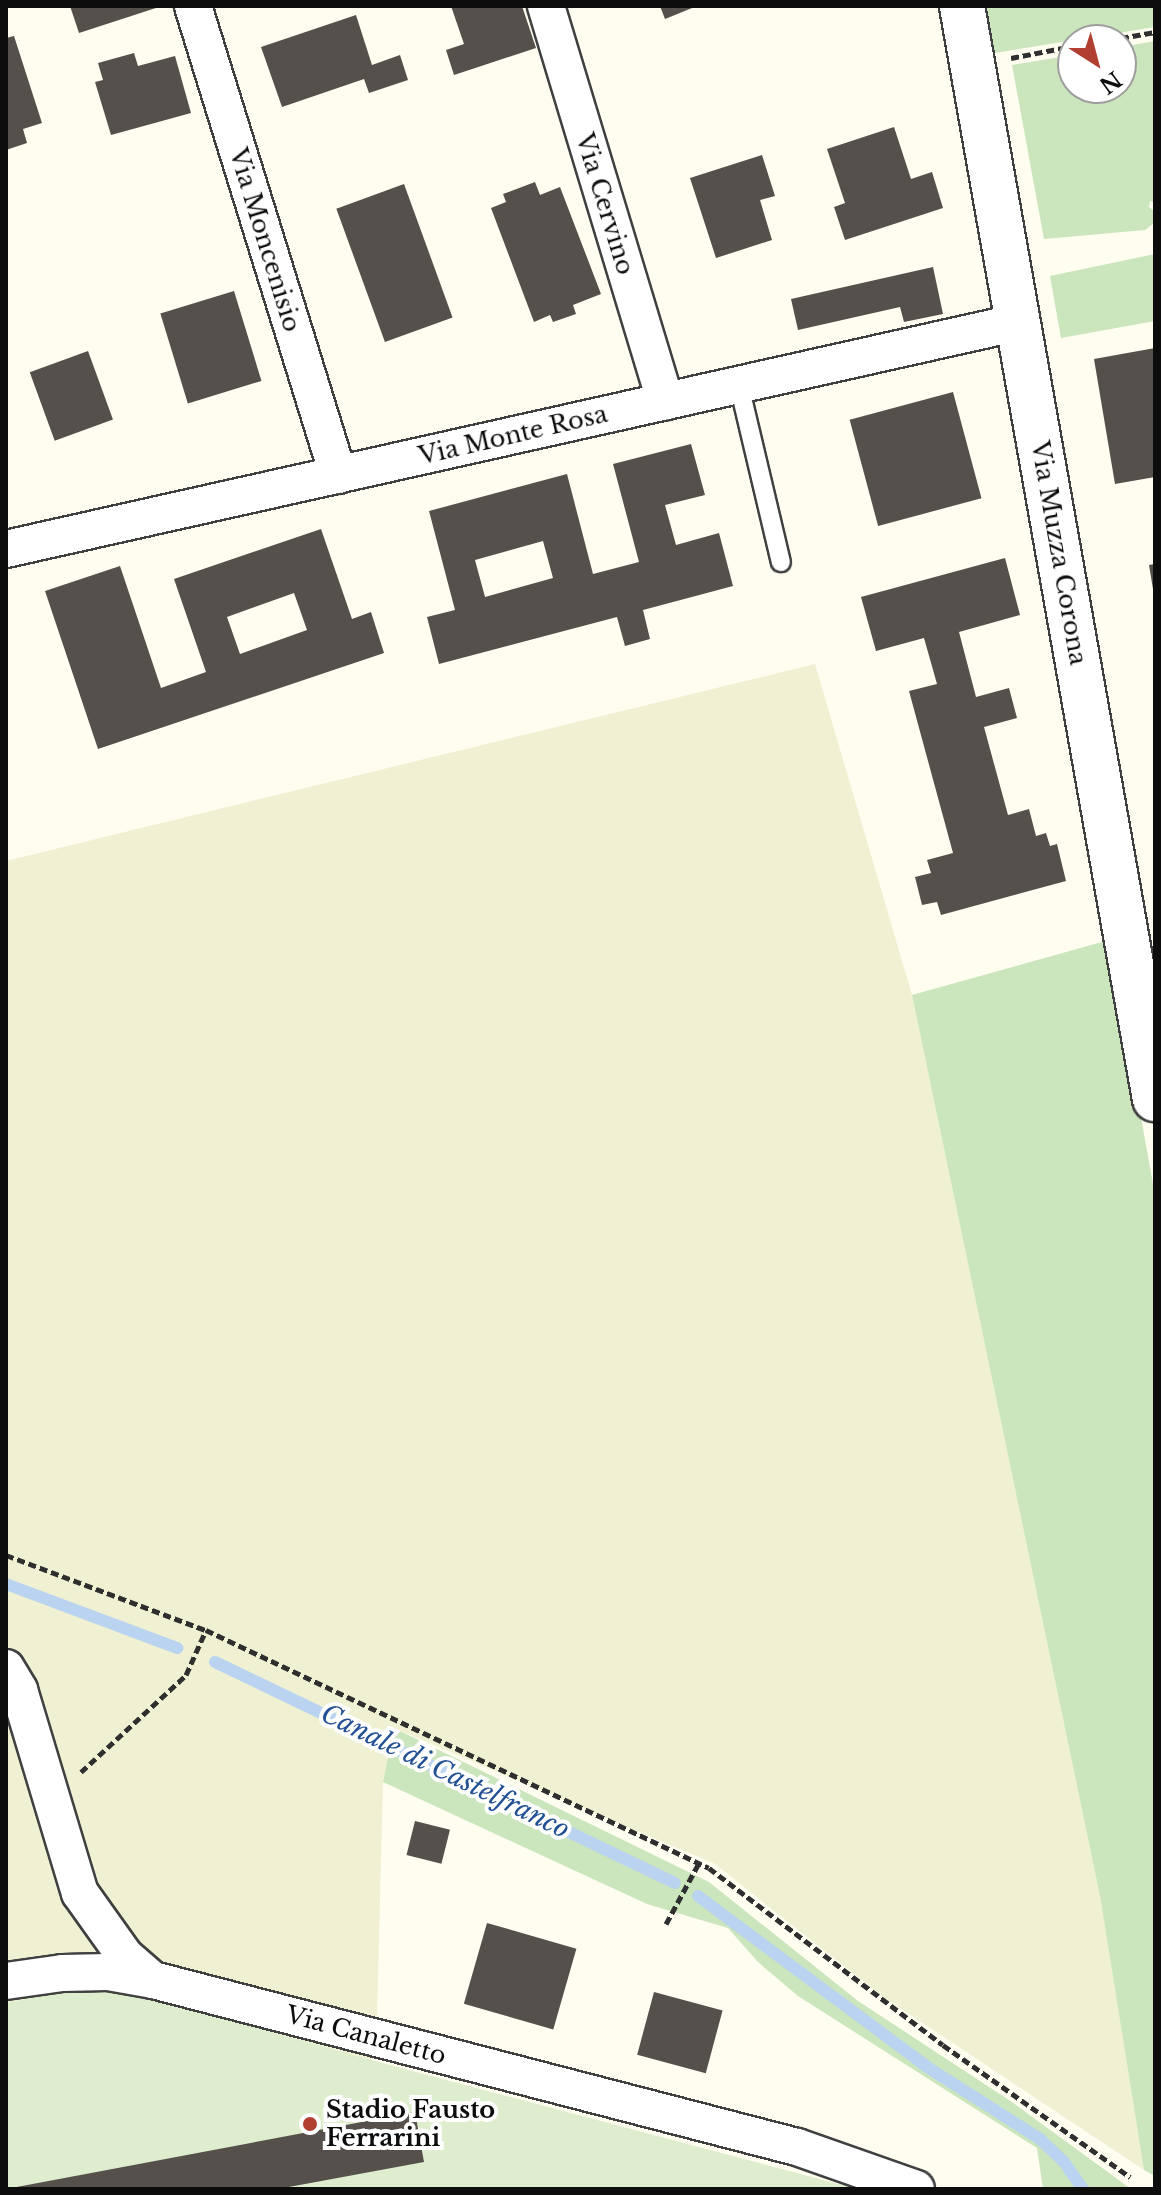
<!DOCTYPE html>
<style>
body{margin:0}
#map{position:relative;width:1161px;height:2195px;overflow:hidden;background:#fefdef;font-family:"Libre Baskerville",serif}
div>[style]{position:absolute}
.farmland>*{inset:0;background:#eff1d2}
.green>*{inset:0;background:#cbe5bc}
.pitch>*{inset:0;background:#ddedcd}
.stream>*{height:12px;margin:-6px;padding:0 6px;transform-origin:6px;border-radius:6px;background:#b9d3f0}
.building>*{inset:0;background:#55504b;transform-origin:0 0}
.path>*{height:5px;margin-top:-2.5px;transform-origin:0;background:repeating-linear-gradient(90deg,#2f2f2f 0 8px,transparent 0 12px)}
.roads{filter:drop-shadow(2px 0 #404040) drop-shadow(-2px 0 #404040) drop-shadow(0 2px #404040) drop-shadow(0 -2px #404040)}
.service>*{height:18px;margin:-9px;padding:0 9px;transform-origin:9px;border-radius:9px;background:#fff}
.minor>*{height:36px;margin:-18px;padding:0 18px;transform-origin:18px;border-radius:18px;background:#fff}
.tertiary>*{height:44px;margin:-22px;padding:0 22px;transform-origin:22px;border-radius:22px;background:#fff}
.dots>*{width:22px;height:22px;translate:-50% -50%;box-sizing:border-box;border:4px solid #fff;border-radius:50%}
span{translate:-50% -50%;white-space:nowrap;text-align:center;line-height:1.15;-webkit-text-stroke:8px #fff;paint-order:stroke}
.street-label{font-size:24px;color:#0d0d0d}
.poi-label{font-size:24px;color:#0d0d0d;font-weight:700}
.left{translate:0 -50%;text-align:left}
.water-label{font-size:26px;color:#225194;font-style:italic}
.frame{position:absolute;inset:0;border:8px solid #0d0d0d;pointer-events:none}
.north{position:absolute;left:1057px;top:24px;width:80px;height:80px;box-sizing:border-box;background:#fff;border:2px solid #9e9e9e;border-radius:50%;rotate:144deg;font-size:22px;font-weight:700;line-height:32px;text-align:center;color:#0d0d0d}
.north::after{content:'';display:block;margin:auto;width:28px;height:36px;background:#b14032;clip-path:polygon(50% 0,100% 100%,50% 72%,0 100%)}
</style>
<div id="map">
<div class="farmland">
<i style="clip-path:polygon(815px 664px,912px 995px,1100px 1896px,1144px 2170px,882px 1996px,715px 1864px,394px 1728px,383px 1782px,377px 2016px,371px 2060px,105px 1984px,6px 2003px,6px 861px)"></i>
</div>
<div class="green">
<i style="clip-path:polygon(981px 6px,1155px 6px,1155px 27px,989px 54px)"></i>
<i style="clip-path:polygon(1155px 41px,1155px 203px,1150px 201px,1149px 207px,1155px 212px,1155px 222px,1145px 230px,1044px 239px,1012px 65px,1073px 55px,1073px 88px,1121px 88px,1121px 47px)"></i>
<i style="clip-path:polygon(1155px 254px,1155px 321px,1061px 338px,1050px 276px)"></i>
<i style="clip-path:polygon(1109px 940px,1155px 1195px,1155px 2176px,1144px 2170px,1100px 1896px,912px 995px)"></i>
<i style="clip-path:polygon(394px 1728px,709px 1882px,858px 2001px,1012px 2102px,1131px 2189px,1043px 2189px,1037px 2148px,798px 1996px,758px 1962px,728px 1928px,647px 1904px,383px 1782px)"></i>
</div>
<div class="pitch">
<i style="clip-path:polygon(105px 1984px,371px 2060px,857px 2189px,6px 2189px,6px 2003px)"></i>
</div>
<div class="stream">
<i style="left:6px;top:1584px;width:183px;rotate:20.5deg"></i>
<i style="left:215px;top:1662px;width:510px;rotate:25.66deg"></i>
<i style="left:698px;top:1896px;width:286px;rotate:36.7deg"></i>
<i style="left:927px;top:2067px;width:134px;rotate:32.5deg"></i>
<i style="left:1040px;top:2139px;width:33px;rotate:44deg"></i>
<i style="left:1064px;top:2162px;width:33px;rotate:55deg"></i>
</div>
<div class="building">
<i style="clip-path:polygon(70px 6px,159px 6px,159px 7px,79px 33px)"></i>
<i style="clip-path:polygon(451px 6px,522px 6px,536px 48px,454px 75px,446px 50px,464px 44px)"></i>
<i style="clip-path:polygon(660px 6px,697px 6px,665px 19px)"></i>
<i style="clip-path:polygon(356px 15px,372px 65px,400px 55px,408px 80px,369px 93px,364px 79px,282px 107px,261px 47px)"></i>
<i style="clip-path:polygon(14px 36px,42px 123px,23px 129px,27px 143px,6px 150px,6px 38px)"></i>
<i style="clip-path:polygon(134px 53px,138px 66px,175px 56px,191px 113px,111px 135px,95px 82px,103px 80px,98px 63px)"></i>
<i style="clip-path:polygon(894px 127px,911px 179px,932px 172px,943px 208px,845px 240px,834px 207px,845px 203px,827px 149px)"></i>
<i style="clip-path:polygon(762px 155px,775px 196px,760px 200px,772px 240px,716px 258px,690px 178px)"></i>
<i style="clip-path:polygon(535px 182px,540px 195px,560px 187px,601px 294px,573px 305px,576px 314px,553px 322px,550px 315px,534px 322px,491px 208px,506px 202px,503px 194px)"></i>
<i style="left:404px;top:184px;width:142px;height:72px;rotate:70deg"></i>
<i style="clip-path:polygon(933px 267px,943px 314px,904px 322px,900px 307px,798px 330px,791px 299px)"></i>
<i style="left:234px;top:291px;width:94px;height:77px;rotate:73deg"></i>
<i style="clip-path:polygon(1155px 348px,1155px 477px,1115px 484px,1094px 359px)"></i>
<i style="left:88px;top:351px;width:73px;height:62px;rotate:70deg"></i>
<i style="left:953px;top:392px;width:110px;height:107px;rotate:75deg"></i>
<i style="clip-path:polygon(evenodd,691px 444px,705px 495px,665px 505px,676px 545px,719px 533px,733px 586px,643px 610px,650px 639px,625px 646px,617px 617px,439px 664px,427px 617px,455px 610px,429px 511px,567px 474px,593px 574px,639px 562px,613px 464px,691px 444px,543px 541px,553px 578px,485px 597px,475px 560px,543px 541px)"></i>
<i style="clip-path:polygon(evenodd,321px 529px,352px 619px,371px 612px,384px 653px,98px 749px,45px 591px,120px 566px,161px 688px,206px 672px,174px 579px,321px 529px,294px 593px,307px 630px,240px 654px,227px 617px,294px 593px)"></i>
<i style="clip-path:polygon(1005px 558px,1020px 615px,959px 632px,976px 697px,1009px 688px,1017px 718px,984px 727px,1008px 815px,1029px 809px,1036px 836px,1046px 833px,1050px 846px,1057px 844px,1066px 881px,941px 915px,937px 902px,922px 905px,915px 877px,931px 873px,927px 860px,953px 853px,909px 691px,937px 684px,924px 638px,876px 651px,861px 597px)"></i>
<i style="clip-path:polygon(1155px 564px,1155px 588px,1153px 589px,1149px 565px)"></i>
<i style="left:415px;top:1821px;width:36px;height:35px;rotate:14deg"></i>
<i style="left:487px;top:1923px;width:93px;height:84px;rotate:16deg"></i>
<i style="left:654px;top:1992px;width:71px;height:65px;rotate:15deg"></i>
<i style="clip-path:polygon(415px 2112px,424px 2162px,278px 2189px,6px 2189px)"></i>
</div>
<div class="path">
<i style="left:1109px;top:40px;width:47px;rotate:-9.9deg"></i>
<i style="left:1011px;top:58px;width:63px;rotate:-11deg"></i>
<i style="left:6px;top:1555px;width:214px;rotate:20.6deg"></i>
<i style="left:206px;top:1630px;width:556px;rotate:25.32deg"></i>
<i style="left:709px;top:1868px;width:293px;rotate:37.1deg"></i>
<i style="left:943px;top:2045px;width:229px;rotate:35.2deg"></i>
<i style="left:81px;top:1772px;width:143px;rotate:-42.7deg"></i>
<i style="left:186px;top:1675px;width:49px;rotate:-66deg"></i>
<i style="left:666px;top:1924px;width:69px;rotate:-61.6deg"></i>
</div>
<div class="roads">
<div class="service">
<i style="left:739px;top:385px;width:182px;rotate:76.7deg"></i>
</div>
<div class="minor">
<i style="left:193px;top:6px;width:491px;rotate:72.8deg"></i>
<i style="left:546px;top:6px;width:413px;rotate:73.2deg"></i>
<i style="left:6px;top:549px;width:1038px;rotate:-12.63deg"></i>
<i style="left:6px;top:1668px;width:26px;rotate:59deg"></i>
<i style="left:19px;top:1690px;width:212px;rotate:73.3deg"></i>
<i style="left:80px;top:1893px;width:77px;rotate:54.5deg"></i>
<i style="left:125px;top:1956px;width:37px;rotate:41deg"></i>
<i style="left:6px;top:1981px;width:57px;rotate:-8.1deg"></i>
<i style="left:62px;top:1973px;width:46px;rotate:-1.2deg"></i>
<i style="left:108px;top:1972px;width:46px;rotate:10.1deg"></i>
<i style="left:153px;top:1980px;width:665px;rotate:14.54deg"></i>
<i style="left:797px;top:2147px;width:126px;rotate:19.4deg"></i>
</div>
<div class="tertiary">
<i style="left:962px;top:6px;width:1110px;rotate:79.99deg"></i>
</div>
</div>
<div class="dots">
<i style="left:310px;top:2124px;background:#b14032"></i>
</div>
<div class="street-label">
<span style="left:605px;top:204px;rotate:73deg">Via Cervino</span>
<span style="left:265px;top:240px;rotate:73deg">Via Moncenisio</span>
<span style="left:513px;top:435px;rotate:-13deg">Via Monte Rosa</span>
<span style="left:1059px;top:553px;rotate:80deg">Via Muzza Corona</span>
<span style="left:366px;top:2035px;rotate:15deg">Via Canaletto</span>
</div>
<div class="poi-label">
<span class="left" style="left:326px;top:2124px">Stadio Fausto<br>Ferrarini</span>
</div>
<div class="water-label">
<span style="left:445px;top:1772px;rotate:26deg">Canale di Castelfranco</span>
</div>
<div class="frame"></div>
<div class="north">N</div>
</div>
